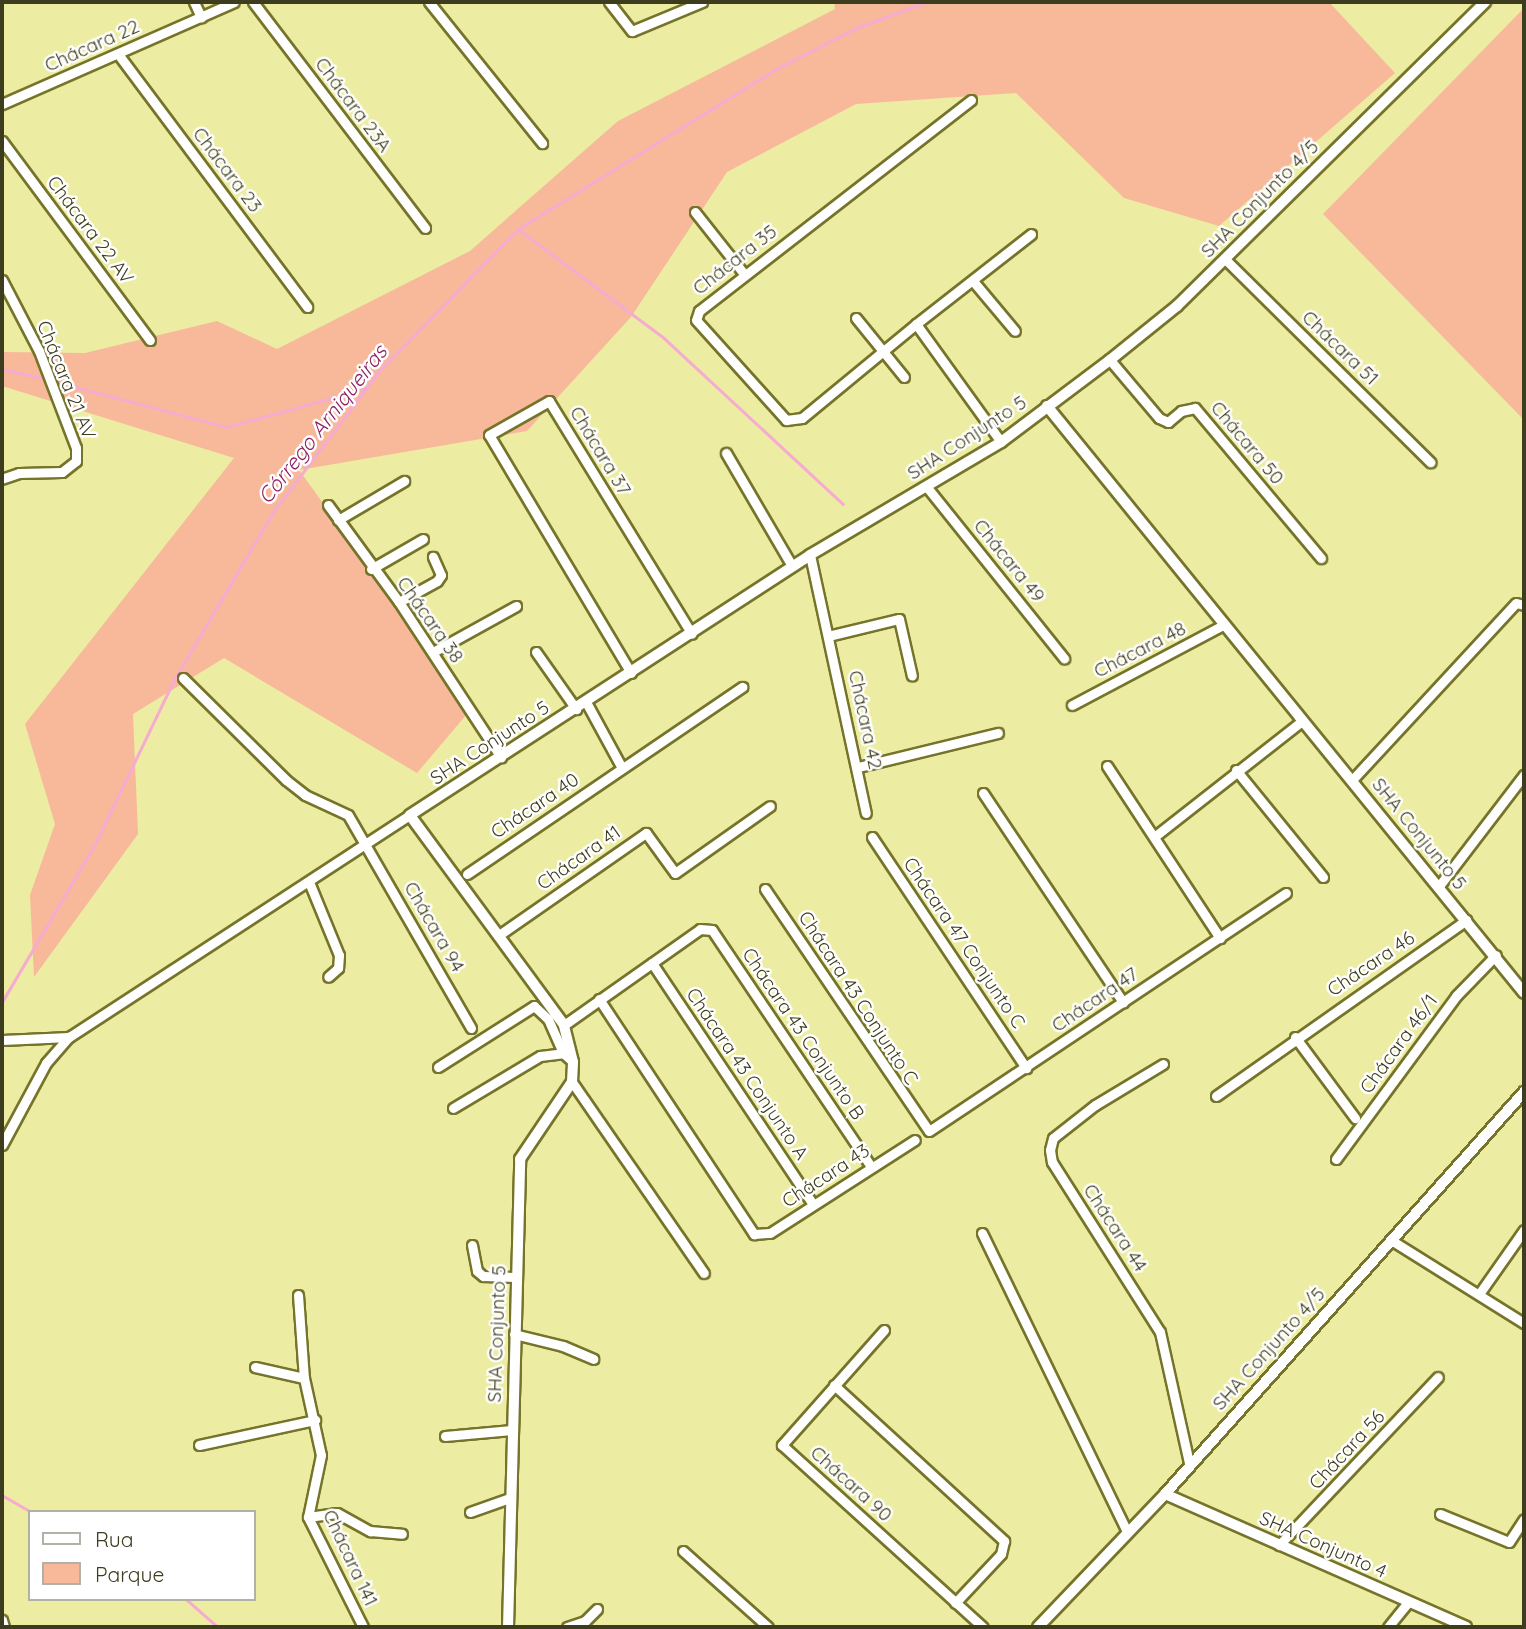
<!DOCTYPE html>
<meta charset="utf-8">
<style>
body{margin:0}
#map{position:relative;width:1526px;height:1629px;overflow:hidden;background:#ececa2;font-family:Quicksand,sans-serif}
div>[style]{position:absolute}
.green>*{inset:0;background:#f7b99a}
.stream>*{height:2.5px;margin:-1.25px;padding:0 1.25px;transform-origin:1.25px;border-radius:1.25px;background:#f6abd1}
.roads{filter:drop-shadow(2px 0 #75742a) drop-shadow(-2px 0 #75742a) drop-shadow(0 2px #75742a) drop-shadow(0 -2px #75742a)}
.minor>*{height:9px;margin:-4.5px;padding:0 4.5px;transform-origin:4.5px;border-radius:4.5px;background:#fff}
.tertiary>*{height:10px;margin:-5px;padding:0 5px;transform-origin:5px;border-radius:5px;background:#fff}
span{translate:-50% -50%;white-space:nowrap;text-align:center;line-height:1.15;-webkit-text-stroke:5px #fff;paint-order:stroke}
.street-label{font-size:19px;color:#3d3c1e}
.water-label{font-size:21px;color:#8e2264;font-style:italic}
.frame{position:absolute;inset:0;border:4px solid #3d3c1e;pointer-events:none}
.legend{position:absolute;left:28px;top:1510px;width:228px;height:91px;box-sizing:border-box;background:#fff;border:2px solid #b1b1a5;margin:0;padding:9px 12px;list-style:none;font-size:21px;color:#3d3c1e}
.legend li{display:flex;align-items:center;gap:14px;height:35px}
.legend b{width:35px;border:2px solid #b1b1a5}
</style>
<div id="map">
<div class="green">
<i style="clip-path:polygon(834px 2px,1329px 2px,1395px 73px,1219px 226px,1124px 198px,1016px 93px,856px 104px,727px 172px,631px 317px,527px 431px,299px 470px,472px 708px,417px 773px,224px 658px,133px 714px,138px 834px,34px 977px,30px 895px,55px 824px,25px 724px,234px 458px,2px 386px,2px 352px,85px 353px,217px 321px,277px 349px,470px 251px,618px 121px,835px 9px)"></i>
<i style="clip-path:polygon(1524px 8px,1524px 420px,1323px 214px)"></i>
</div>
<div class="stream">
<i style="left:518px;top:229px;width:182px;rotate:36.7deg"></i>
<i style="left:664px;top:338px;width:244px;rotate:42.8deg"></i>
<i style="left:2px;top:369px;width:45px;rotate:12.8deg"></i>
<i style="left:53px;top:381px;width:180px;rotate:14.8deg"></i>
<i style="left:227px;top:427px;width:142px;rotate:-15.5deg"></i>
<i style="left:2px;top:1002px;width:183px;rotate:-59.5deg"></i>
<i style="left:95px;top:844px;width:182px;rotate:-64.3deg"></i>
<i style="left:174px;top:680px;width:195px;rotate:-59.5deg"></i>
<i style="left:273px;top:512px;width:178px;rotate:-53deg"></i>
<i style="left:380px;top:370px;width:197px;rotate:-45.6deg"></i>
<i style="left:518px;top:229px;width:301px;rotate:-31.8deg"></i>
<i style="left:774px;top:70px;width:92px;rotate:-27.1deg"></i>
<i style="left:856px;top:28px;width:75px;rotate:-20.4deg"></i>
<i style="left:2px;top:1495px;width:34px;rotate:30deg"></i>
<i style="left:186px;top:1599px;width:43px;rotate:41.2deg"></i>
</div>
<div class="roads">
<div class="minor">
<i style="left:194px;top:2px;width:17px;rotate:65deg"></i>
<i style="left:253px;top:2px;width:284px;rotate:52.7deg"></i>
<i style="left:429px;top:2px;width:181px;rotate:51.3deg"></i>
<i style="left:609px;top:2px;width:37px;rotate:52deg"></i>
<i style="left:632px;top:31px;width:76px;rotate:-22.5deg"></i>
<i style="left:118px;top:54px;width:316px;rotate:53.2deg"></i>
<i style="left:971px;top:100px;width:344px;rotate:142.2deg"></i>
<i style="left:699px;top:311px;width:9px;rotate:108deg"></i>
<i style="left:696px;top:320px;width:135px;rotate:48deg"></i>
<i style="left:786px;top:420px;width:16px;rotate:-7deg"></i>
<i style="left:802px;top:418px;width:148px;rotate:-39.5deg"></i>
<i style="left:916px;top:324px;width:145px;rotate:54.2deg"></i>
<i style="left:2px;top:104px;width:253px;rotate:-23.7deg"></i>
<i style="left:2px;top:141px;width:248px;rotate:53.4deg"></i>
<i style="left:695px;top:212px;width:80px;rotate:51.6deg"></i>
<i style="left:1225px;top:259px;width:289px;rotate:44.7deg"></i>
<i style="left:2px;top:280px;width:80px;rotate:62.5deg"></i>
<i style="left:39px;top:351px;width:104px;rotate:69.1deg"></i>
<i style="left:76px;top:448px;width:13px;rotate:90deg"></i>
<i style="left:76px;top:461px;width:18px;rotate:142deg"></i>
<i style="left:62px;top:472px;width:43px;rotate:178.7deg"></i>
<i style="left:19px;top:473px;width:18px;rotate:161deg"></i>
<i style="left:973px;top:281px;width:65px;rotate:50deg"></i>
<i style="left:856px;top:318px;width:76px;rotate:50.9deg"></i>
<i style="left:916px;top:324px;width:146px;rotate:-38deg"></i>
<i style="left:1110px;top:360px;width:76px;rotate:49.8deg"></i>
<i style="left:1159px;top:418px;width:10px;rotate:24deg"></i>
<i style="left:1168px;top:422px;width:17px;rotate:-40deg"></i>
<i style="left:1181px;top:411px;width:14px;rotate:-12deg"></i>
<i style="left:1195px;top:408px;width:196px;rotate:50deg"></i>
<i style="left:726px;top:453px;width:131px;rotate:59.7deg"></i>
<i style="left:926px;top:486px;width:221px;rotate:51.3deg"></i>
<i style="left:328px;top:505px;width:120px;rotate:53.8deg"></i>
<i style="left:399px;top:602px;width:186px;rotate:56.7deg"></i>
<i style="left:338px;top:520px;width:77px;rotate:-30.6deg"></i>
<i style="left:810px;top:555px;width:264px;rotate:77.8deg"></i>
<i style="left:371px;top:569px;width:60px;rotate:-30deg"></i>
<i style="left:399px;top:602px;width:43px;rotate:-28.9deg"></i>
<i style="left:437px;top:581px;width:7px;rotate:-56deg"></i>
<i style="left:441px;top:575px;width:20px;rotate:-114deg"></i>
<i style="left:828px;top:636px;width:73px;rotate:-13.5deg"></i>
<i style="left:899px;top:619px;width:58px;rotate:77.2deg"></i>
<i style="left:433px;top:652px;width:95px;rotate:-29deg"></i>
<i style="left:536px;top:652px;width:70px;rotate:54.9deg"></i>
<i style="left:631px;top:673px;width:277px;rotate:-120.8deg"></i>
<i style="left:489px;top:435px;width:69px;rotate:-29.5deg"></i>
<i style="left:549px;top:401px;width:273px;rotate:58.5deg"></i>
<i style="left:183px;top:678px;width:145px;rotate:44.7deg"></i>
<i style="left:286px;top:780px;width:24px;rotate:38deg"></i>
<i style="left:305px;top:795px;width:47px;rotate:24.9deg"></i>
<i style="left:348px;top:815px;width:246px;rotate:60deg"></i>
<i style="left:586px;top:702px;width:75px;rotate:61.4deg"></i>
<i style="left:1072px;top:705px;width:171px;rotate:-27.9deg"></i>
<i style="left:1107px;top:766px;width:206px;rotate:56.7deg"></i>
<i style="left:858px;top:767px;width:144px;rotate:-13.7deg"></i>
<i style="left:1236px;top:770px;width:138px;rotate:50.9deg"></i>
<i style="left:1352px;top:780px;width:241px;rotate:-47.2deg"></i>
<i style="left:1516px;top:603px;width:8px;rotate:14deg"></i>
<i style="left:983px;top:793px;width:252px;rotate:56.2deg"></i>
<i style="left:872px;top:837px;width:278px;rotate:56.3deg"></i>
<i style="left:1154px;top:837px;width:188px;rotate:-38.1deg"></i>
<i style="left:467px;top:874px;width:333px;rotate:-34.2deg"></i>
<i style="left:309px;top:882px;width:79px;rotate:67.7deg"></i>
<i style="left:339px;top:955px;width:13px;rotate:94deg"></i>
<i style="left:338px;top:968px;width:13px;rotate:138deg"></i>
<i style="left:1439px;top:886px;width:140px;rotate:-52.6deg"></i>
<i style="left:765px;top:889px;width:292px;rotate:55.9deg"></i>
<i style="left:929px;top:1131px;width:429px;rotate:-33.7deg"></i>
<i style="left:499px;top:935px;width:179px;rotate:-34.8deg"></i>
<i style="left:646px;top:833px;width:49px;rotate:54.1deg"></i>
<i style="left:675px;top:873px;width:116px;rotate:-35.2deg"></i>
<i style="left:652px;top:963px;width:290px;rotate:56.3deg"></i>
<i style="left:599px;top:999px;width:282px;rotate:56.6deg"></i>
<i style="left:754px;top:1234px;width:16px;rotate:-4deg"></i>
<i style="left:770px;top:1233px;width:172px;rotate:-32.7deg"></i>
<i style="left:564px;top:1025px;width:166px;rotate:-35.2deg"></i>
<i style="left:700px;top:929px;width:12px;rotate:5deg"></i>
<i style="left:712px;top:930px;width:285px;rotate:56.1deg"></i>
<i style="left:1295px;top:1037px;width:101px;rotate:53.5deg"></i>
<i style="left:2px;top:1040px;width:67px;rotate:-2.6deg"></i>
<i style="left:1163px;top:1064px;width:79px;rotate:148.9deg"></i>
<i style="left:1095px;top:1105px;width:53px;rotate:141.8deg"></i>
<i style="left:1053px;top:1138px;width:12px;rotate:104deg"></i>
<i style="left:1050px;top:1150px;width:12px;rotate:81deg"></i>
<i style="left:1052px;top:1162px;width:201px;rotate:57.6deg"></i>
<i style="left:1160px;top:1332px;width:134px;rotate:77.5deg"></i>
<i style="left:438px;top:1067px;width:114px;rotate:-32.4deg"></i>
<i style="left:534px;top:1006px;width:19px;rotate:43deg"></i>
<i style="left:548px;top:1019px;width:37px;rotate:66deg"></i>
<i style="left:563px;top:1053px;width:13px;rotate:42deg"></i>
<i style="left:572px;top:1082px;width:232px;rotate:55.4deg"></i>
<i style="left:1216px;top:1096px;width:306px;rotate:-35.1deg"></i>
<i style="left:453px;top:1108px;width:101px;rotate:-30.9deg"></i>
<i style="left:540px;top:1056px;width:23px;rotate:-7deg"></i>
<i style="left:2px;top:1145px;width:93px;rotate:-61.8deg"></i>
<i style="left:46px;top:1063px;width:35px;rotate:-49deg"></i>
<i style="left:69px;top:1037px;width:407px;rotate:-33.1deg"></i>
<i style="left:1336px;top:1159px;width:202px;rotate:-53.6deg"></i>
<i style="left:1456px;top:996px;width:57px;rotate:-45.7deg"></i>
<i style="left:982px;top:1233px;width:332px;rotate:64.1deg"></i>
<i style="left:1391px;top:1240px;width:157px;rotate:32deg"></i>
<i style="left:472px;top:1245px;width:26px;rotate:79deg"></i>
<i style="left:477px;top:1271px;width:8px;rotate:40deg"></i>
<i style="left:483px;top:1276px;width:32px;rotate:2deg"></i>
<i style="left:1479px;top:1294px;width:78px;rotate:-54.9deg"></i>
<i style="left:298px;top:1295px;width:83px;rotate:85.9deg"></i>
<i style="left:304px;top:1378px;width:79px;rotate:77.6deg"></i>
<i style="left:321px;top:1455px;width:63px;rotate:101.8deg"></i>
<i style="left:308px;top:1517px;width:123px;rotate:63.4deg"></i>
<i style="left:884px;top:1330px;width:154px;rotate:131.6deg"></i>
<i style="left:782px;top:1445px;width:271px;rotate:42.2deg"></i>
<i style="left:514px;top:1334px;width:50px;rotate:13.8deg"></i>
<i style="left:563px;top:1346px;width:33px;rotate:23deg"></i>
<i style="left:255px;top:1367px;width:50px;rotate:12.7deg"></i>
<i style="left:834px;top:1385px;width:231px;rotate:42.5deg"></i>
<i style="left:1004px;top:1541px;width:13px;rotate:103deg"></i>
<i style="left:1001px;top:1554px;width:67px;rotate:133.2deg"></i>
<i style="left:445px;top:1436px;width:67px;rotate:-5.1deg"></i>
<i style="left:199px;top:1445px;width:119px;rotate:-12.2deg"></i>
<i style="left:470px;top:1512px;width:42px;rotate:-19.3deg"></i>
<i style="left:1440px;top:1514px;width:74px;rotate:22.1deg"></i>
<i style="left:1509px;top:1542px;width:27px;rotate:-57deg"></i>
<i style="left:308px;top:1517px;width:29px;rotate:-8deg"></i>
<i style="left:337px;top:1513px;width:38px;rotate:29deg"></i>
<i style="left:370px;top:1531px;width:32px;rotate:5deg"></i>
<i style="left:1279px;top:1545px;width:231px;rotate:-46.6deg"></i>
<i style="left:683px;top:1551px;width:114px;rotate:41.8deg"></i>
<i style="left:2px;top:1620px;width:7px;rotate:74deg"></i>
<i style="left:567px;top:1627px;width:19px;rotate:-18deg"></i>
<i style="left:585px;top:1621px;width:17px;rotate:-45deg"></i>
<i style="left:1388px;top:1627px;width:32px;rotate:-51deg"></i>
</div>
<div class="tertiary">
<i style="left:1047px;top:406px;width:756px;rotate:50.9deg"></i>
<i style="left:1165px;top:1494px;width:329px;rotate:23.8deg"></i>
<i style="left:508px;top:1627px;width:468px;rotate:-88.5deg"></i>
<i style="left:520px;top:1159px;width:93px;rotate:-56deg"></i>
<i style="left:572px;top:1082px;width:20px;rotate:-87deg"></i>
<i style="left:573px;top:1062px;width:38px;rotate:-104deg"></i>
<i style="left:564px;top:1025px;width:260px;rotate:-126.3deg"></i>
<i style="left:410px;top:815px;width:477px;rotate:-33deg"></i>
<i style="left:810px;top:555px;width:222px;rotate:-30.6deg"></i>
<i style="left:1001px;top:442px;width:136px;rotate:-37deg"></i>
<i style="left:1110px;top:360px;width:86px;rotate:-38.9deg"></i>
<i style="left:1177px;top:306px;width:433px;rotate:-44.6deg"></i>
<i style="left:1038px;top:1627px;width:184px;rotate:-46.3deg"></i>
<i style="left:1165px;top:1494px;width:539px;rotate:-48.23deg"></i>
</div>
</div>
<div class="street-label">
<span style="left:92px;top:46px;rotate:-24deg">Chácara 22</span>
<span style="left:353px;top:105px;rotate:53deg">Chácara 23A</span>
<span style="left:227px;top:170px;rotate:53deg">Chácara 23</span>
<span style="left:1260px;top:199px;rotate:-45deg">SHA Conjunto 4/5</span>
<span style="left:90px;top:230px;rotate:53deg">Chácara 22 AV</span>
<span style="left:735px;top:260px;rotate:-38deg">Chácara 35</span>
<span style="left:1340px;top:348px;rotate:44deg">Chácara 51</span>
<span style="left:66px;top:380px;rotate:68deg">Chácara 21 AV</span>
<span style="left:967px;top:438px;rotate:-33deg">SHA Conjunto 5</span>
<span style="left:1247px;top:443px;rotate:50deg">Chácara 50</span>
<span style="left:600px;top:451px;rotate:59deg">Chácara 37</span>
<span style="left:1009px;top:561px;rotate:51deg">Chácara 49</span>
<span style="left:430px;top:620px;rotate:55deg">Chácara 38</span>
<span style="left:1140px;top:650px;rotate:-27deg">Chácara 48</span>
<span style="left:865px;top:720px;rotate:78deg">Chácara 42</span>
<span style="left:490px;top:743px;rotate:-33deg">SHA Conjunto 5</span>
<span style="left:535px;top:806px;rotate:-34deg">Chácara 40</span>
<span style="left:1419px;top:834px;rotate:51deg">SHA Conjunto 5</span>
<span style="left:579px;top:858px;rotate:-35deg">Chácara 41</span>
<span style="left:434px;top:927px;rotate:60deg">Chácara 94</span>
<span style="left:964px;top:943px;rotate:56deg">Chácara 47 Conjunto C</span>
<span style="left:1371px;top:964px;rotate:-34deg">Chácara 46</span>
<span style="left:858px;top:998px;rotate:57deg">Chácara 43 Conjunto C</span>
<span style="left:1095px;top:1000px;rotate:-34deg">Chácara 47</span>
<span style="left:803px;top:1034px;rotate:56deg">Chácara 43 Conjunto B</span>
<span style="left:1399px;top:1044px;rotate:-54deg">Chácara 46/1</span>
<span style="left:747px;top:1074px;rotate:56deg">Chácara 43 Conjunto A</span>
<span style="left:826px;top:1176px;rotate:-33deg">Chácara 43</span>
<span style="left:1115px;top:1228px;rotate:57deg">Chácara 44</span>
<span style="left:497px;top:1334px;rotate:-88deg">SHA Conjunto 5</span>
<span style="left:1269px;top:1349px;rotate:-48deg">SHA Conjunto 4/5</span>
<span style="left:1347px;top:1450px;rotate:-47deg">Chácara 56</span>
<span style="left:851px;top:1484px;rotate:42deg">Chácara 90</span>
<span style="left:1323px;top:1545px;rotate:24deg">SHA Conjunto 4</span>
<span style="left:350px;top:1558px;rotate:65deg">Chácara 141</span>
</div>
<div class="water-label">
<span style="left:322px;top:424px;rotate:-52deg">Córrego Arniqueiras</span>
</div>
<div class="frame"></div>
<ul class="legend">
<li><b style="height:9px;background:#fff"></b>Rua</li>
<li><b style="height:19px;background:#f7b99a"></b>Parque</li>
</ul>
</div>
